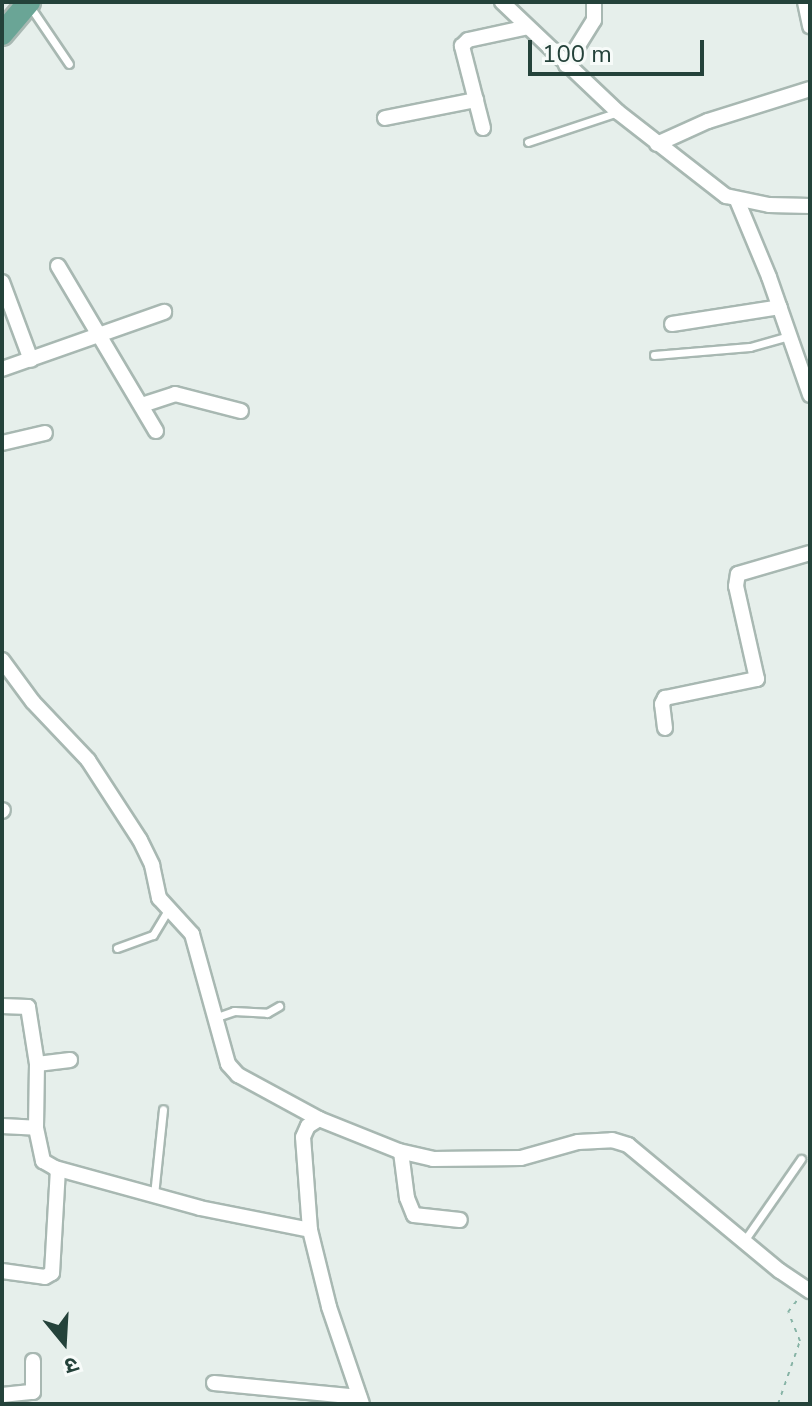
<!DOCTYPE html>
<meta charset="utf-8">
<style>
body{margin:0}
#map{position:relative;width:812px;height:1406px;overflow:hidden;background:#e6efeb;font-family:"Nunito Sans","Noto Sans Devanagari",sans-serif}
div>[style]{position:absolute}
.path>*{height:2px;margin-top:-1px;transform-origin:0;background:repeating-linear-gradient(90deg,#86b3a5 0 4px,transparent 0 10px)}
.roads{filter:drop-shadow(2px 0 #a8b8b2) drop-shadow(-2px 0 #a8b8b2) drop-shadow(0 2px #a8b8b2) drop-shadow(0 -2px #a8b8b2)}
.service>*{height:7px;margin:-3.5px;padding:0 3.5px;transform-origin:3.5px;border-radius:3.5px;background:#fff}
.minor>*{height:14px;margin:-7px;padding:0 7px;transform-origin:7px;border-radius:7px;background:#fff}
.primary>*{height:22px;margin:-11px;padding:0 11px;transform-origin:11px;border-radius:11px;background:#6aa596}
span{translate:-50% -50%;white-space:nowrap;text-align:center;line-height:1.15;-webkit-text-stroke:7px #f7fbf9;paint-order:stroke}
.frame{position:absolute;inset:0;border:4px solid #24423a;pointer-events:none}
.north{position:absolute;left:24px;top:1302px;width:80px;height:80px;-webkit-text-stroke:6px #f7fbf9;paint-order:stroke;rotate:162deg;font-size:22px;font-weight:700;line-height:32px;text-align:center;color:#24423a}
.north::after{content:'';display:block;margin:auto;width:28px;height:36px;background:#24423a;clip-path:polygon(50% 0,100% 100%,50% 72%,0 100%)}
.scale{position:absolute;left:528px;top:40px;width:176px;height:36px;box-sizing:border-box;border:4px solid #24423a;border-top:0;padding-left:10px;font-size:24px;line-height:28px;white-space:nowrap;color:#24423a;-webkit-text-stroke:6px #f7fbf9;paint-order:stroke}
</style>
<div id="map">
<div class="path">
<i style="left:778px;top:1404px;width:67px;rotate:-70.8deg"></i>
<i style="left:800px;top:1341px;width:31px;rotate:-112deg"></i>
<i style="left:788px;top:1312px;width:16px;rotate:-52deg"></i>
</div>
<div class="roads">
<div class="service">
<i style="left:29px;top:5px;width:71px;rotate:55.9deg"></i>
<i style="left:528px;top:142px;width:95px;rotate:-18.4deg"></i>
<i style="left:654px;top:355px;width:96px;rotate:-4.8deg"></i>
<i style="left:750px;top:347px;width:41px;rotate:-15.8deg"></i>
<i style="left:117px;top:948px;width:38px;rotate:-20deg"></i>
<i style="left:153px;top:935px;width:31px;rotate:-59deg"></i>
<i style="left:217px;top:1017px;width:18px;rotate:-19deg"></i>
<i style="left:234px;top:1011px;width:33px;rotate:3deg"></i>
<i style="left:267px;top:1013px;width:14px;rotate:-30deg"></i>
<i style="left:154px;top:1195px;width:86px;rotate:-84deg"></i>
<i style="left:744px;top:1241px;width:100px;rotate:-55.2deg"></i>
</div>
<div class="minor">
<i style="left:502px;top:2px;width:160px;rotate:43.5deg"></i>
<i style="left:618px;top:112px;width:137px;rotate:37.9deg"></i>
<i style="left:726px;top:196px;width:44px;rotate:11.8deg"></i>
<i style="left:769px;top:205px;width:41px;rotate:1.4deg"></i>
<i style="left:805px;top:2px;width:25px;rotate:78deg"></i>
<i style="left:566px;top:65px;width:53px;rotate:-58.1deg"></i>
<i style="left:594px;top:20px;width:18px;rotate:-90deg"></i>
<i style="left:385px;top:118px;width:93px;rotate:-11.2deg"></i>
<i style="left:483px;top:128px;width:85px;rotate:-104.4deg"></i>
<i style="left:462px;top:46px;width:8px;rotate:-45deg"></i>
<i style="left:468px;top:40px;width:61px;rotate:-12.2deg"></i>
<i style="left:657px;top:144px;width:56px;rotate:-24.3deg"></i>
<i style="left:708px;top:121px;width:107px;rotate:-17.4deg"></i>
<i style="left:737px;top:200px;width:83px;rotate:67.4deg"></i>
<i style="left:769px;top:277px;width:125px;rotate:70.8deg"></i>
<i style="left:58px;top:266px;width:192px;rotate:59.3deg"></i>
<i style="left:2px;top:282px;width:83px;rotate:69.6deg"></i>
<i style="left:672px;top:324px;width:109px;rotate:-8.9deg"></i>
<i style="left:2px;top:369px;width:172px;rotate:-19.4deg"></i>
<i style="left:142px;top:405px;width:35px;rotate:-18deg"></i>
<i style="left:175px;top:394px;width:68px;rotate:14.4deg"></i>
<i style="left:2px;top:443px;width:44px;rotate:-13.1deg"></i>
<i style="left:2px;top:660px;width:52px;rotate:53.6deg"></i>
<i style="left:33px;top:702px;width:80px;rotate:46.5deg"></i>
<i style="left:88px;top:760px;width:95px;rotate:57deg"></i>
<i style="left:140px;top:840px;width:28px;rotate:64deg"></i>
<i style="left:152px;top:865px;width:34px;rotate:78deg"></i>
<i style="left:159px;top:898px;width:49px;rotate:47.5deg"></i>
<i style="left:192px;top:934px;width:135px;rotate:74.5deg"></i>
<i style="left:228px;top:1064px;width:15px;rotate:48deg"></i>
<i style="left:238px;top:1075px;width:92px;rotate:28.5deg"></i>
<i style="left:665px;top:728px;width:24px;rotate:-97deg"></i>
<i style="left:662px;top:704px;width:7px;rotate:-63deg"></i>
<i style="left:665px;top:698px;width:94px;rotate:-11.7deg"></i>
<i style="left:757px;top:679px;width:95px;rotate:-102.7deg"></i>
<i style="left:736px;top:586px;width:12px;rotate:-81deg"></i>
<i style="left:738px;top:574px;width:75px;rotate:-16.3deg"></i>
<i style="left:2px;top:811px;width:1px;rotate:-45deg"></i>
<i style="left:2px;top:1006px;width:26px;rotate:2deg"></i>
<i style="left:28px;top:1007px;width:58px;rotate:81deg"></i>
<i style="left:70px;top:1060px;width:33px;rotate:173deg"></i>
<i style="left:37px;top:1064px;width:64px;rotate:90.9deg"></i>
<i style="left:36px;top:1128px;width:34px;rotate:78deg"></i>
<i style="left:43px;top:1161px;width:14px;rotate:30deg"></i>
<i style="left:55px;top:1168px;width:150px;rotate:15.4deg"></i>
<i style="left:200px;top:1208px;width:112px;rotate:11.3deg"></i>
<i style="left:310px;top:1230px;width:79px;rotate:76.1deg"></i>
<i style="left:329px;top:1307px;width:102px;rotate:71.2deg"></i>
<i style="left:2px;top:1126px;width:34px;rotate:3deg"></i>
<i style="left:401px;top:1152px;width:46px;rotate:82.6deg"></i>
<i style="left:407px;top:1198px;width:18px;rotate:68deg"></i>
<i style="left:414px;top:1215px;width:46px;rotate:6.2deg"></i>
<i style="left:310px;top:1230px;width:93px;rotate:-94.3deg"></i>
<i style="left:303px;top:1137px;width:12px;rotate:-66deg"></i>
<i style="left:308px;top:1126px;width:13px;rotate:-32deg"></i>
<i style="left:319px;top:1119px;width:86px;rotate:21.8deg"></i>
<i style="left:399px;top:1151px;width:35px;rotate:13deg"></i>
<i style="left:433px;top:1159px;width:88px;rotate:-0.7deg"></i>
<i style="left:521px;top:1158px;width:59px;rotate:-15.7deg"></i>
<i style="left:578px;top:1142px;width:34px;rotate:-3deg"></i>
<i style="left:612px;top:1140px;width:17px;rotate:17deg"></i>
<i style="left:628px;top:1145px;width:197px;rotate:39.7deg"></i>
<i style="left:780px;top:1271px;width:36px;rotate:34deg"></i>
<i style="left:2px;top:1271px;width:43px;rotate:7.9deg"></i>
<i style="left:45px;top:1277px;width:8px;rotate:-30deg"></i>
<i style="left:52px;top:1273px;width:104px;rotate:-86.7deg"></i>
<i style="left:214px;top:1383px;width:146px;rotate:5.5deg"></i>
<i style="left:2px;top:1395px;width:31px;rotate:-6deg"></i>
<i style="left:33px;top:1392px;width:31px;rotate:-90deg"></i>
</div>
<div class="primary">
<i style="left:2px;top:34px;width:42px;rotate:-49.8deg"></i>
</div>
</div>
<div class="frame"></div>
<div class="north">उ</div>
<div class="scale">100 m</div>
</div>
